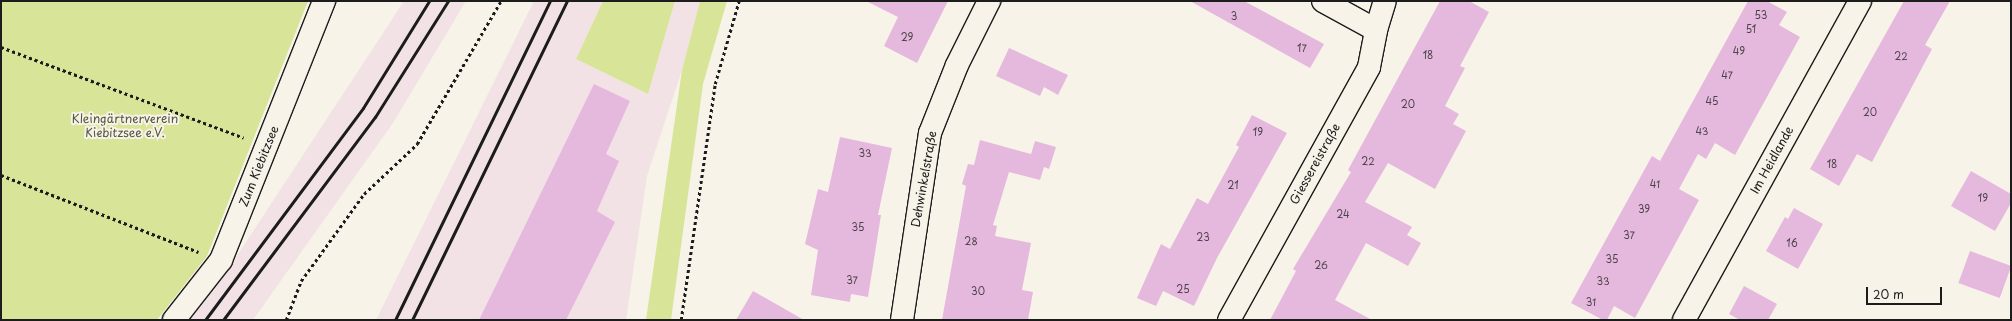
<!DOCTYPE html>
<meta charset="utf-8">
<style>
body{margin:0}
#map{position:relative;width:2012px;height:321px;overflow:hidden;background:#f7f3e8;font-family:"Playpen Sans",sans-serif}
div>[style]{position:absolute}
.built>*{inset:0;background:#f2e2e5}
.green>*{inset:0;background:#d8e497}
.building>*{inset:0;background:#e5b9dd;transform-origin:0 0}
.path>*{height:2.5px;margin-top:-1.25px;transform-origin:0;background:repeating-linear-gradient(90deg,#1c1c1c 0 3px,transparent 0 6px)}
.roads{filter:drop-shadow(1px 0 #1c1c1c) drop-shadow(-1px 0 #1c1c1c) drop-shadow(0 1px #1c1c1c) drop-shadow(0 -1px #1c1c1c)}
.minor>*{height:22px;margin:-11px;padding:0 11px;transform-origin:11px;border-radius:11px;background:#f7f3e8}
.rail>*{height:3px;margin:-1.5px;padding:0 1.5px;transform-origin:1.5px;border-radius:1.5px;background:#1c1c1c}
span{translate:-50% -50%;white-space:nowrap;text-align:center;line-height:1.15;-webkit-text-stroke:4px #f7f3e8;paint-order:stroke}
.number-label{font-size:10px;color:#4e434c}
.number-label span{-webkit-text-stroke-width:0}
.park-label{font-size:12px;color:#545841}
.street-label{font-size:12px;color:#1c1c1c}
.frame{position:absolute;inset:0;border:2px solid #1c1c1c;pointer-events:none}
.scale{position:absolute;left:1866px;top:287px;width:76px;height:18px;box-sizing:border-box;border:2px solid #1c1c1c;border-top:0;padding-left:5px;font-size:12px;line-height:14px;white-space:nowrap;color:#1c1c1c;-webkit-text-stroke:3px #f7f3e8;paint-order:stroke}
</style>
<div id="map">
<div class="built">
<i style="clip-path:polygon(404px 1px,466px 1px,393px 123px,253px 320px,190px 320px,229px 268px)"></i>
<i style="clip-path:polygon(534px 1px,603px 1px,576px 59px,648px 94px,675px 1px,700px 1px,682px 70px,647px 176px,626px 320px,376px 320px)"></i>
</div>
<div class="green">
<i style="clip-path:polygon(1px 1px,308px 1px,207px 256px,157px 320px,1px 320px)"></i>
<i style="clip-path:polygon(603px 1px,675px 1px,648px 94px,576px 59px)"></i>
<i style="clip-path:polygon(700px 1px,727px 1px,703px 84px,671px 320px,646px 320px,682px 70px)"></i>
</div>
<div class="building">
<i style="clip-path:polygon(866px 1px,948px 1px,917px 63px,884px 46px,898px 17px)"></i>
<i style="clip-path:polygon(1190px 1px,1244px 1px,1324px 44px,1310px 68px)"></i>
<i style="clip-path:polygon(1440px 1px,1469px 1px,1489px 12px,1460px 66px,1465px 68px,1445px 106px,1459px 114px,1453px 124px,1466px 131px,1435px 189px,1388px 163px,1365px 202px,1412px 227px,1407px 235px,1421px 243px,1408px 266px,1366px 243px,1335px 300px,1372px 320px,1270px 320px,1296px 271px,1293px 269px,1351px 172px,1348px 170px)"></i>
<i style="clip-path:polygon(1748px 1px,1767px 1px,1787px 12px,1779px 25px,1800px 37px,1735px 155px,1715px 143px,1706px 159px,1698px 154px,1679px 189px,1699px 200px,1635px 318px,1614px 306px,1607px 320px,1603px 320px,1571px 303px,1652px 156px,1660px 161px)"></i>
<i style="clip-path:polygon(1904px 1px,1950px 1px,1925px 45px,1932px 49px,1872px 162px,1857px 154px,1839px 186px,1810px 169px)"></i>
<i style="clip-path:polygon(1009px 48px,1068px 75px,1058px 95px,1044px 87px,1040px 96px,996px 76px)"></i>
<i style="clip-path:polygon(594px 84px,630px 101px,606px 154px,619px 161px,597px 211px,615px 222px,566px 320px,479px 320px)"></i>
<i style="clip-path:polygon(1252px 115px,1287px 133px,1217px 258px,1194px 306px,1163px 291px,1156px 306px,1137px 298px,1161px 244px,1170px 249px,1197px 198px,1208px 204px,1239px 147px,1236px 145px)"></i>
<i style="clip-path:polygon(840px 137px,892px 148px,878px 215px,881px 215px,868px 297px,851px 294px,850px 302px,811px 295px,818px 250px,805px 244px,818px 189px,828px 192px)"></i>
<i style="clip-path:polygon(980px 140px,1031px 154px,1035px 141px,1056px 147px,1049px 169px,1044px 167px,1040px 180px,1009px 172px,993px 225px,997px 226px,995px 236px,1031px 243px,1022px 290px,1033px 292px,1028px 320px,942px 320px,966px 186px,962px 184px,968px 164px,974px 165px)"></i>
<i style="clip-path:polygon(1971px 171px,2011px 194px,2011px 203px,1995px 231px,1951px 206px)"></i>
<i style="clip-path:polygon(1794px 208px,1823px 224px,1798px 269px,1766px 251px,1785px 217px,1788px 219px)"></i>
<i style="left:1970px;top:251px;width:44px;height:34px;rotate:20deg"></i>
<i style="clip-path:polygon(1744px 286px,1777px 304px,1768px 320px,1740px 320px,1729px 314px)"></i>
<i style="clip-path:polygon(753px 291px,804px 320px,736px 320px)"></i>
</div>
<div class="path">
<i style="left:1px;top:47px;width:259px;rotate:20.5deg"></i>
<i style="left:1px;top:175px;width:212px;rotate:21.3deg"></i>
<i style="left:286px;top:320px;width:42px;rotate:-69deg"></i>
<i style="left:301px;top:281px;width:107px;rotate:-54.1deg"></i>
<i style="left:364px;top:194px;width:73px;rotate:-43.3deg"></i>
<i style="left:417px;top:144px;width:166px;rotate:-59.6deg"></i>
<i style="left:681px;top:320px;width:238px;rotate:-81.8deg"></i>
<i style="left:715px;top:84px;width:86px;rotate:-73.9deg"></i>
</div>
<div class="roads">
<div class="minor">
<i style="left:1323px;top:1px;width:60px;rotate:28.7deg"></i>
<i style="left:174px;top:320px;width:76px;rotate:-51.9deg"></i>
<i style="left:221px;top:260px;width:279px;rotate:-68.3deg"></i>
<i style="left:902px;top:320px;width:189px;rotate:-81.5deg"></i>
<i style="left:930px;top:133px;width:73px;rotate:-68.3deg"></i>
<i style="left:957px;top:65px;width:72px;rotate:-63.4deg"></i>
<i style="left:1229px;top:320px;width:289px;rotate:-61deg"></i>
<i style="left:1369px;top:67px;width:38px;rotate:-79deg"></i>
<i style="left:1376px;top:30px;width:30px;rotate:-73deg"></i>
<i style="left:1684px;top:320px;width:364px;rotate:-61.1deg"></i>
</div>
</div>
<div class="rail">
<i style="left:205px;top:320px;width:264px;rotate:-53.3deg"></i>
<i style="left:363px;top:108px;width:126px;rotate:-58.3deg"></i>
<i style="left:223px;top:320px;width:254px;rotate:-53.2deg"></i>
<i style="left:375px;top:117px;width:137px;rotate:-57.8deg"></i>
<i style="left:395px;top:320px;width:355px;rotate:-64.1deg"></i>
<i style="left:412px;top:320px;width:355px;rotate:-64.1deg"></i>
</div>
<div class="number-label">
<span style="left:1761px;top:15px">53</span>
<span style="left:1234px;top:16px">3</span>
<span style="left:1751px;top:29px">51</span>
<span style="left:907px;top:37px">29</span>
<span style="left:1302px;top:48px">17</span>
<span style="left:1739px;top:51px">49</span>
<span style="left:1428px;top:55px">18</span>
<span style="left:1901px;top:56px">22</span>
<span style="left:1727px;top:75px">47</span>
<span style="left:1712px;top:101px">45</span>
<span style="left:1408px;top:104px">20</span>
<span style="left:1870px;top:112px">20</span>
<span style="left:1702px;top:131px">43</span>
<span style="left:1258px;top:132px">19</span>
<span style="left:865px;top:153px">33</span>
<span style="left:1368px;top:161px">22</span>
<span style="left:1832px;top:164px">18</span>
<span style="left:1655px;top:184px">41</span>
<span style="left:1233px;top:185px">21</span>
<span style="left:1983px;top:198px">19</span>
<span style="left:1644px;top:209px">39</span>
<span style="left:1343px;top:214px">24</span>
<span style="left:858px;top:227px">35</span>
<span style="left:1629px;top:235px">37</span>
<span style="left:1203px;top:237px">23</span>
<span style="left:971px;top:241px">28</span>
<span style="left:1792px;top:243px">16</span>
<span style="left:1612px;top:259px">35</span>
<span style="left:1321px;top:265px">26</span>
<span style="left:852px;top:280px">37</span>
<span style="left:1603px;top:281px">33</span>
<span style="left:1183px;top:289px">25</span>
<span style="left:978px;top:291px">30</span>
<span style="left:1591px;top:302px">31</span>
</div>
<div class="park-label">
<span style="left:125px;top:126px">Kleingärtnerverein<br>Kiebitzsee e.V.</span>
</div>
<div class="street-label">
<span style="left:1772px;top:160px;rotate:-61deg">Im Heidlande</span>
<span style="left:1315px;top:164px;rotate:-61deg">Giessereistraße</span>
<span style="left:259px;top:166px;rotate:-68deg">Zum Kiebitzsee</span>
<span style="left:924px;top:179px;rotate:-80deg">Dehwinkelstraße</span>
</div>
<div class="frame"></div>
<div class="scale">20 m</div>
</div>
